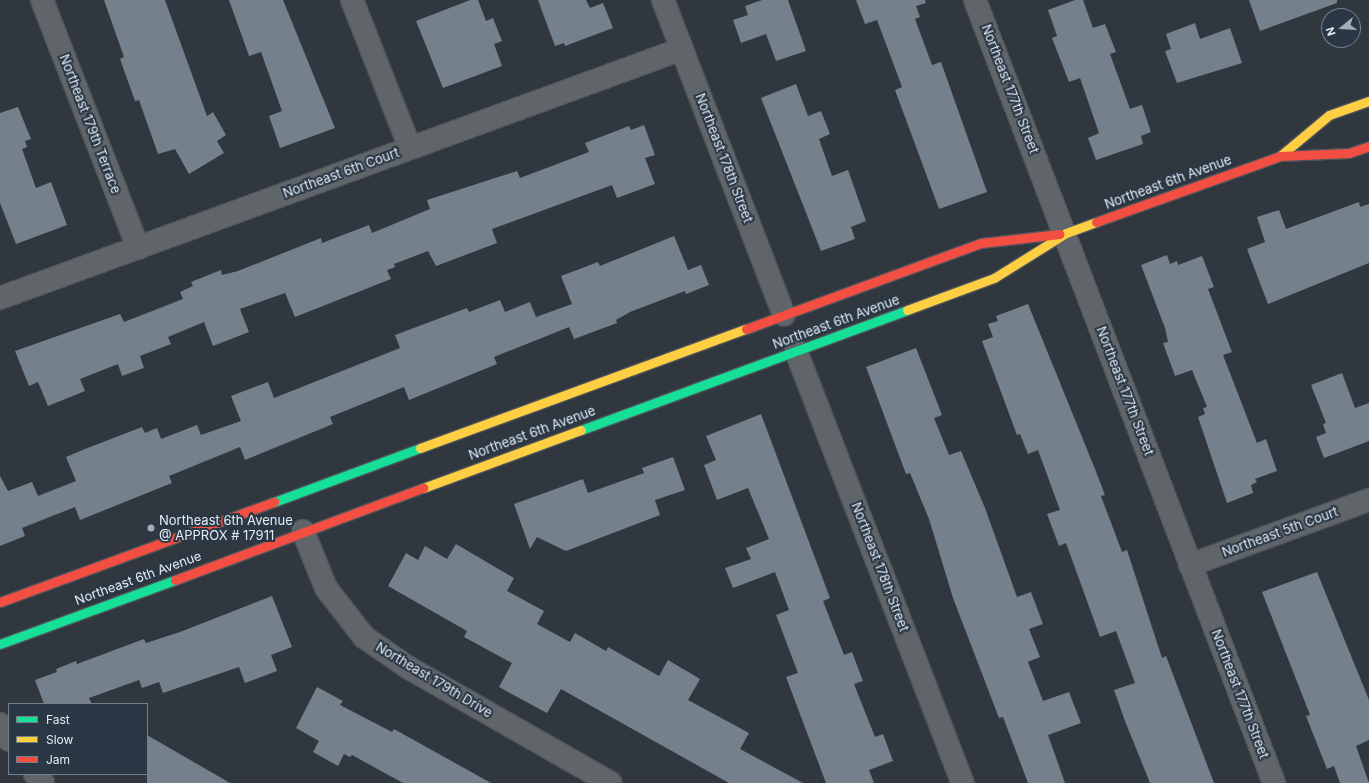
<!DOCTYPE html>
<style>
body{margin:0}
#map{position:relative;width:1369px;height:783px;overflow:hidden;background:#30373f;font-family:Inter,sans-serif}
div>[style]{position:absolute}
.building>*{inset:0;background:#74808b}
.roads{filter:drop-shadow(1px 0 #4e555b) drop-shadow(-1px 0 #4e555b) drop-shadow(0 1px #4e555b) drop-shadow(0 -1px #4e555b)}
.street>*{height:22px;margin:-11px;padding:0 11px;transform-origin:11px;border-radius:11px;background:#60656a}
.fast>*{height:9px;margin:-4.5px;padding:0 4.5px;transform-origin:4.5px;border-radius:4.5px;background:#16e098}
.slow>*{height:9px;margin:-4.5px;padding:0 4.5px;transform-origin:4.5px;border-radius:4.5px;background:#ffcf43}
.jam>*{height:9px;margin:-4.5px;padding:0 4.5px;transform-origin:4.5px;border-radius:4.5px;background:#f24e42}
.dots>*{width:11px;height:11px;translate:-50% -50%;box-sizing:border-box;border:2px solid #2a3745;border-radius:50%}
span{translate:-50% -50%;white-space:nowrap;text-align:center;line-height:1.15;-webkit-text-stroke:4px #2a3745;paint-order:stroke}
.street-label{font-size:13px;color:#e3ecf4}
.poi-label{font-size:13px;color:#e3ecf4}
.left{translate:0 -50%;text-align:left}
.legend{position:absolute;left:8px;top:703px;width:140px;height:72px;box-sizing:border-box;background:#2a3745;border:1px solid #747f8b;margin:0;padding:5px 7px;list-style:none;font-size:12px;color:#e3ecf4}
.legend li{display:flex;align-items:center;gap:8px;height:20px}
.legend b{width:20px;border:1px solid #747f8b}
.north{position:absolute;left:1321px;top:8px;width:40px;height:40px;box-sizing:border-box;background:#2a3745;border:1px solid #747f8b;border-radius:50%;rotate:252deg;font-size:11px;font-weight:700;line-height:16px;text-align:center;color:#e3ecf4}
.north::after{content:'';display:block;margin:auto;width:14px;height:18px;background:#a4adb5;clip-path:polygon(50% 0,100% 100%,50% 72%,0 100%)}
</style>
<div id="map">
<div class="building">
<i style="clip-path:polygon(104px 0,165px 0,207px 116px,213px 112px,226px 135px,217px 141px,224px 153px,189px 174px,175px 149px,158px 154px,139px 100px,135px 101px,120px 59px,124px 57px)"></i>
<i style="clip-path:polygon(229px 0,283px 0,335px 128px,280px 148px,269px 116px,282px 111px,261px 52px,249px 56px)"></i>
<i style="clip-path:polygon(470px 0,478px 0,486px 21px,493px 18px,502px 41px,494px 44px,502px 66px,443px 88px,416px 21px)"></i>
<i style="clip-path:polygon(538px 0,586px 0,590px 8px,603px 3px,613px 28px,565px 46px,564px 43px,555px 46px)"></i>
<i style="clip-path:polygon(762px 0,788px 0,806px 51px,776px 61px,766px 34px,741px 43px,733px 20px,748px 15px,745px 6px)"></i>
<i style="clip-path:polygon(856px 0,925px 0,926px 3px,916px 6px,920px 17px,915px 19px,932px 65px,941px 62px,987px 192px,939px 209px,895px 90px,902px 87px,877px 20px,865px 24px)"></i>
<i style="clip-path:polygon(1075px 0,1083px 0,1093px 28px,1105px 24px,1116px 52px,1110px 54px,1130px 109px,1142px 105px,1151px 132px,1141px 136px,1143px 144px,1096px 160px,1088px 138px,1099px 133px,1080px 78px,1069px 82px,1052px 38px,1057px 36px,1048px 10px)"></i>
<i style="clip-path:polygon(1249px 0,1337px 0,1337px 3px,1260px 31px)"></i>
<i style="clip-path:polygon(1195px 23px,1200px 39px,1230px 28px,1242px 63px,1177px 83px,1165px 51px,1171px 49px,1166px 34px)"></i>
<i style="clip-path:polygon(796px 84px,808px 116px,821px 111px,830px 134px,819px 139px,832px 176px,848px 170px,866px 221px,851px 227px,855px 239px,821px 251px,761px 98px)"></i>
<i style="clip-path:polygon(18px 107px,31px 139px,25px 141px,27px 147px,22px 149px,36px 188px,51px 182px,67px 225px,16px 244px,0 203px,0 113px)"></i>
<i style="clip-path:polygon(644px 125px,655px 155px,645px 158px,655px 184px,617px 198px,612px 185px,492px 229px,497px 243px,436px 266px,428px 251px,394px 264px,395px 267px,387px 270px,391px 279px,295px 317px,285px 293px,240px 309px,249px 332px,213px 346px,204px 322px,168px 337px,171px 344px,140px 356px,144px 368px,122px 376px,118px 364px,80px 379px,85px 391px,48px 406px,38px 382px,29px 386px,15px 351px,120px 314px,124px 322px,183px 299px,180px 292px,193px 286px,191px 282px,221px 270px,222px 275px,238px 271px,321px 238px,322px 243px,369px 225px,372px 233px,430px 209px,427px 200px,517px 171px,520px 178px,589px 152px,585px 143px,629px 126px,631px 130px)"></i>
<i style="clip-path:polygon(1359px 202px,1360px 207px,1369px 204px,1369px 263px,1268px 304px,1247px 249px,1265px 242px,1257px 217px,1279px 210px,1286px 229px)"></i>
<i style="clip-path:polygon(674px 236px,688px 270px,701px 265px,709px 285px,686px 294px,685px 291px,630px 312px,616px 320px,617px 323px,574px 339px,569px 327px,494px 357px,497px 364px,409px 400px,404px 387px,330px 417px,333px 424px,245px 460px,240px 447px,169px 476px,172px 483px,80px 520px,75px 507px,22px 528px,25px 536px,0 546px,0 476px,8px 491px,32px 482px,38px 496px,76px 481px,66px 457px,85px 449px,142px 427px,145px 433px,157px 428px,161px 439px,197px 425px,201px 435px,241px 421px,231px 396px,268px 382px,274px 398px,400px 348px,395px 335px,467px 308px,469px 312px,500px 300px,505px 312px,530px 302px,536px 317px,572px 304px,561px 276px,598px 262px,600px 266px)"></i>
<i style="clip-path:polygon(1167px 255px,1170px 264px,1177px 261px,1178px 265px,1202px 256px,1214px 287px,1208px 289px,1232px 352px,1223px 355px,1257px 443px,1266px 439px,1277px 471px,1255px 479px,1257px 482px,1251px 485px,1253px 493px,1227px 503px,1198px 417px,1205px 414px,1203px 408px,1207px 407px,1192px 370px,1175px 376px,1163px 343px,1168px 342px,1165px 328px,1141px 265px)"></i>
<i style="clip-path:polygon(1028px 304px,1095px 469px,1105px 495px,1101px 496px,1122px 552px,1127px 550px,1162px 658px,1166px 656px,1214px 783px,1150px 783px,1125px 721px,1114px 690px,1135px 683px,1116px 631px,1100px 637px,1066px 543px,1059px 546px,1047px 514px,1060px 510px,1038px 450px,1028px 454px,1020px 434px,1017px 435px,982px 341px,993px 337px,988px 324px,998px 321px,996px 316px)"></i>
<i style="clip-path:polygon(916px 348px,942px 415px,934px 418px,949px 455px,961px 451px,985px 508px,1017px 597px,1031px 592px,1043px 624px,1029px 629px,1040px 657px,1028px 662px,1043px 701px,1069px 692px,1081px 723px,1048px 735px,1065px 783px,1028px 783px,1003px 717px,999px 718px,953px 598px,929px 519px,910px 473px,906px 474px,866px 367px)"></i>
<i style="clip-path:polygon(1342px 373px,1355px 408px,1369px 403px,1369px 441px,1324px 458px,1316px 437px,1326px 433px,1323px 424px,1326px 423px,1311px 385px)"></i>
<i style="clip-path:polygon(761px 414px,830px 598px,823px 601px,844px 655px,852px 652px,863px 681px,854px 684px,875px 737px,883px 734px,893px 761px,869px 770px,874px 783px,826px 783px,786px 677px,798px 673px,776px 615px,789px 610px,775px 572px,733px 588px,725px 568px,751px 559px,746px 548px,769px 539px,748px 488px,717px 500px,704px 465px,716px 460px,706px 436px)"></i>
<i style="clip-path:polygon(673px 457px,685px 490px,655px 500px,660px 515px,566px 551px,537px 537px,530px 549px,514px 504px,583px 479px,588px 493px,644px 473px,642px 468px)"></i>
<i style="clip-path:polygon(456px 544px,514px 578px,507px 591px,544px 611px,537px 624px,570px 642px,575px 633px,606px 651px,608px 647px,659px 676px,668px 660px,700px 679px,688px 700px,749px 733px,740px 749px,803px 783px,729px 783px,561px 689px,547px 713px,499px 687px,512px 663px,464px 637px,467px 631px,388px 586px,406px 553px,418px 560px,425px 546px,447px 559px)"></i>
<i style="clip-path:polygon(1317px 572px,1369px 700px,1369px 740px,1356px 746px,1369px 783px,1340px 783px,1334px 766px,1327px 769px,1306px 716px,1310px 715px,1262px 592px)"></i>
<i style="clip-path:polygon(272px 596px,292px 647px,271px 655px,277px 671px,245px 683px,239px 667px,163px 693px,159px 682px,142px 688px,139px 680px,89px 698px,92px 704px,44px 704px,35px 680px,57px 672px,56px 669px,76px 661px,77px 664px,144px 639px,146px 643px,180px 632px)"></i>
<i style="clip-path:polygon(317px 687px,343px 701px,340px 705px,392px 732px,394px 729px,491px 783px,403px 783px,352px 755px,350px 757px,344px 754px,338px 766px,313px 752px,319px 741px,296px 728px)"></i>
<i style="clip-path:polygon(147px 735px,230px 783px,147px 783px)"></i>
</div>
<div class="roads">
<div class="street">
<i style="left:42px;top:0;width:266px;rotate:68.8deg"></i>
<i style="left:352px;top:0;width:159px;rotate:68.6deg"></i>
<i style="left:663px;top:0;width:337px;rotate:69deg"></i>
<i style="left:975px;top:0;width:838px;rotate:69.1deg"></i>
<i style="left:0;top:298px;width:726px;rotate:-20.06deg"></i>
<i style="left:796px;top:351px;width:463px;rotate:68.9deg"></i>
<i style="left:303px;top:531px;width:61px;rotate:68deg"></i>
<i style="left:326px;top:588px;width:62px;rotate:52.2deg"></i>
<i style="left:364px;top:637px;width:55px;rotate:34.6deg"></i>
<i style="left:409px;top:668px;width:232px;rotate:29.7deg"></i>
<i style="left:1190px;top:565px;width:190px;rotate:-20deg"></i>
<i style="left:0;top:724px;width:18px;rotate:61deg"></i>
<i style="left:35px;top:774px;width:12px;rotate:48deg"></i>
</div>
<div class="fast">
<i style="left:581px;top:430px;width:347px;rotate:-20.2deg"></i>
<i style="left:274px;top:502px;width:156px;rotate:-20.3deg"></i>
<i style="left:0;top:644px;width:186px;rotate:-20.1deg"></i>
</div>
<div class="slow">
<i style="left:1280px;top:156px;width:64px;rotate:-39.9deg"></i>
<i style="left:1329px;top:115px;width:42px;rotate:-19.3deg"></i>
<i style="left:907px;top:310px;width:93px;rotate:-20.2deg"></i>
<i style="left:994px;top:278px;width:85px;rotate:-32deg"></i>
<i style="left:1066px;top:233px;width:32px;rotate:-20deg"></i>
<i style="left:420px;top:448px;width:347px;rotate:-20.1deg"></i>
<i style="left:423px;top:488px;width:168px;rotate:-20.2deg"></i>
</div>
<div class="jam">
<i style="left:1096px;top:222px;width:195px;rotate:-19.7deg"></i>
<i style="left:1280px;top:156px;width:69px;rotate:-2.5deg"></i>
<i style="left:1349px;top:153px;width:21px;rotate:-19deg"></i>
<i style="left:746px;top:329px;width:250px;rotate:-20.1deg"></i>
<i style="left:981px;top:243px;width:79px;rotate:-6.6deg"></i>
<i style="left:175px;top:580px;width:265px;rotate:-20.4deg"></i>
<i style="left:0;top:602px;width:292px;rotate:-20.1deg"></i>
</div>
</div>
<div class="dots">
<i style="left:151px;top:528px;background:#a4adb5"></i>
</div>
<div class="street-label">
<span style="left:1010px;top:89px;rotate:69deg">Northeast 177th Street</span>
<span style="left:90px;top:124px;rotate:69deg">Northeast 179th Terrace</span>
<span style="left:724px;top:158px;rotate:69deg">Northeast 178th Street</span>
<span style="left:341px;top:173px;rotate:-20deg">Northeast 6th Court</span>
<span style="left:1168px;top:182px;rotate:-20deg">Northeast 6th Avenue</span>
<span style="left:836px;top:322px;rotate:-20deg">Northeast 6th Avenue</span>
<span style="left:1125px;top:391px;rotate:69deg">Northeast 177th Street</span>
<span style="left:532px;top:433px;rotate:-20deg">Northeast 6th Avenue</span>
<span style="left:1280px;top:532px;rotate:-20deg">Northeast 5th Court</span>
<span style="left:880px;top:567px;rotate:69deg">Northeast 178th Street</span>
<span style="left:138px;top:578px;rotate:-20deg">Northeast 6th Avenue</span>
<span style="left:434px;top:680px;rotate:31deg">Northeast 179th Drive</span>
<span style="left:1240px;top:694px;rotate:69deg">Northeast 177th Street</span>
</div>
<div class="poi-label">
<span class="left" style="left:159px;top:528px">Northeast 6th Avenue<br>@ APPROX # 17911</span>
</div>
<ul class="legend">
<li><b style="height:5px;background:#16e098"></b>Fast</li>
<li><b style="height:5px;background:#ffcf43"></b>Slow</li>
<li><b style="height:5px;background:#f24e42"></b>Jam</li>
</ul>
<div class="north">N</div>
</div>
